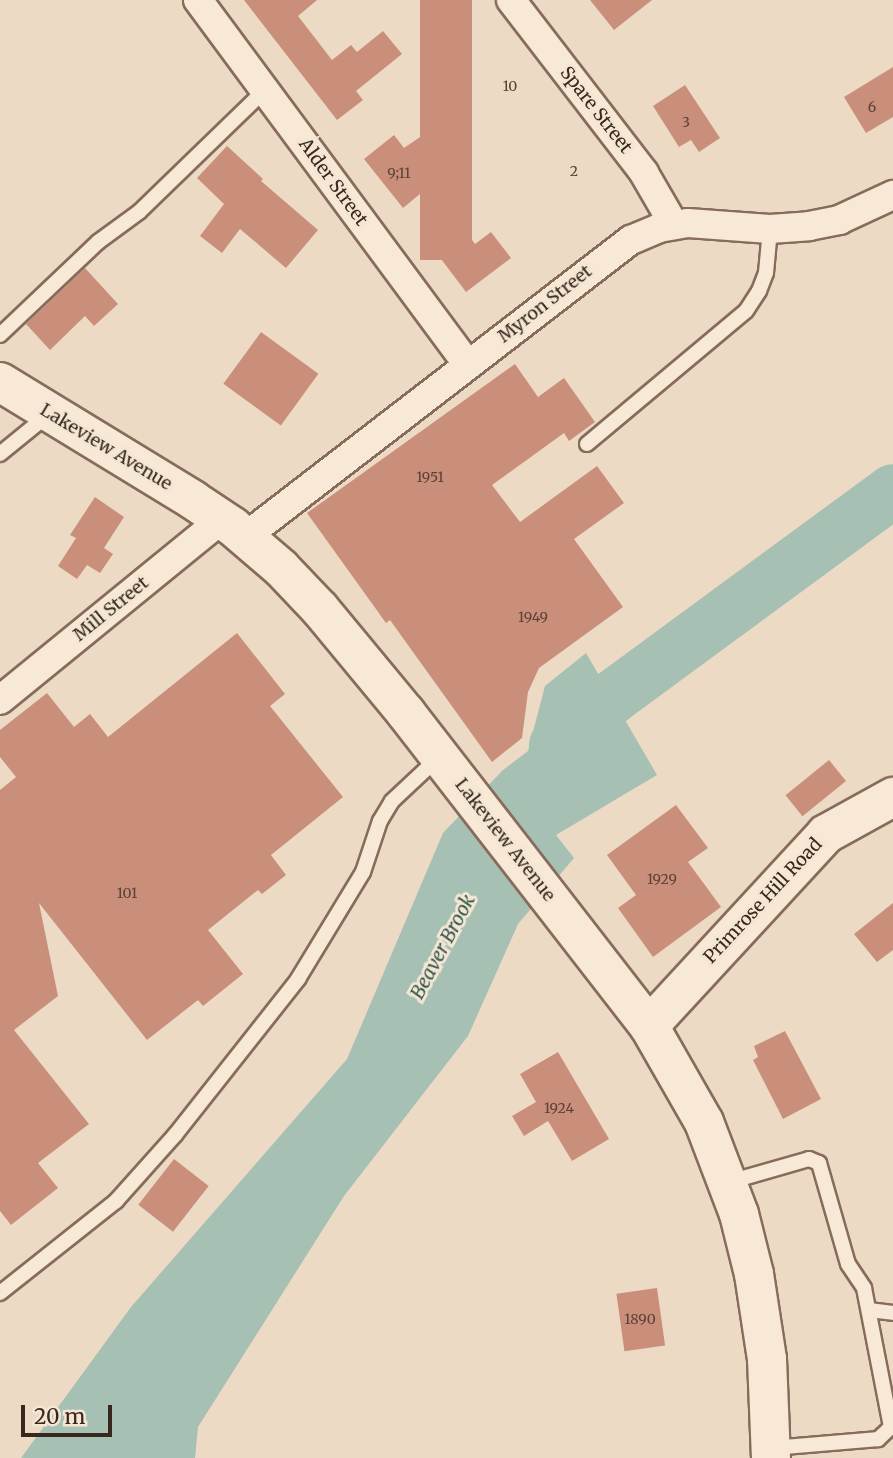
<!DOCTYPE html>
<style>
body{margin:0}
#map{position:relative;width:893px;height:1458px;overflow:hidden;background:#eddac4;font-family:Merriweather,serif}
div>[style]{position:absolute}
.water>*{inset:0;background:#a6c0b4}
.river>*{height:54px;margin:-27px;padding:0 27px;transform-origin:27px;border-radius:27px;background:#a6c0b4}
.building>*{inset:0;background:#ca8f7b;transform-origin:0 0}
.roads{filter:drop-shadow(2px 0 #876b5b) drop-shadow(-2px 0 #876b5b) drop-shadow(0 2px #876b5b) drop-shadow(0 -2px #876b5b)}
.lane>*{height:14px;margin:-7px;padding:0 7px;transform-origin:7px;border-radius:7px;background:#f8e9d7}
.street>*{height:28px;margin:-14px;padding:0 14px;transform-origin:14px;border-radius:14px;background:#f8e9d7}
.secondary>*{height:38px;margin:-19px;padding:0 19px;transform-origin:19px;border-radius:19px;background:#f8e9d7}
span{translate:-50% -50%;white-space:nowrap;text-align:center;line-height:1.15;-webkit-text-stroke:6px #f4e6d3;paint-order:stroke}
.number-label{font-size:14px;color:#5c4135}
.number-label span{-webkit-text-stroke-width:0}
.street-label{font-size:18px;color:#37271e}
.water-label{font-size:19px;color:#2e564e;font-style:italic}
.scale{position:absolute;left:21px;top:1405px;width:91px;height:32px;box-sizing:border-box;border:4px solid #37271e;border-top:0;padding-left:9px;font-size:21px;line-height:24px;white-space:nowrap;color:#37271e;-webkit-text-stroke:5px #f4e6d3;paint-order:stroke}
</style>
<div id="map">
<div class="water">
<i style="clip-path:polygon(586px 653px,657px 775px,556px 835px,574px 858px,518px 924px,468px 1036px,344px 1196px,198px 1427px,195px 1458px,21px 1458px,131px 1307px,347px 1059px,443px 833px,503px 770px,528px 751px,545px 686px)"></i>
</div>
<div class="river">
<i style="left:556px;top:745px;width:76px;rotate:-40.2deg"></i>
<i style="left:614px;top:696px;width:346px;rotate:-36.3deg"></i>
</div>
<div class="building">
<i style="clip-path:polygon(244px 0,317px 0,298px 16px,332px 60px,351px 45px,357px 52px,383px 31px,402px 54px,356px 91px,363px 100px,337px 120px)"></i>
<i style="left:420px;top:0;width:52px;height:260px"></i>
<i style="clip-path:polygon(590px 0,652px 0,614px 30px)"></i>
<i style="clip-path:polygon(893px 67px,893px 117px,866px 133px,844px 97px)"></i>
<i style="clip-path:polygon(685px 85px,720px 138px,699px 152px,691px 140px,679px 147px,653px 106px)"></i>
<i style="clip-path:polygon(448px 118px,465px 143px,423px 173px,432px 184px,403px 208px,364px 159px,394px 135px,404px 148px)"></i>
<i style="clip-path:polygon(227px 146px,263px 179px,261px 181px,318px 230px,286px 268px,240px 229px,222px 253px,200px 236px,224px 204px,197px 178px)"></i>
<i style="clip-path:polygon(458px 221px,475px 244px,491px 232px,511px 258px,466px 292px,429px 243px)"></i>
<i style="clip-path:polygon(85px 268px,118px 304px,94px 326px,85px 316px,50px 350px,26px 324px)"></i>
<i style="left:261px;top:332px;width:71px;height:64px;rotate:36deg"></i>
<i style="clip-path:polygon(515px 364px,538px 397px,564px 378px,595px 422px,569px 441px,564px 433px,492px 485px,520px 522px,597px 466px,624px 503px,574px 539px,623px 607px,539px 668px,528px 692px,522px 738px,492px 762px,390px 620px,386px 623px,307px 513px)"></i>
<i style="clip-path:polygon(95px 497px,124px 517px,104px 548px,113px 554px,100px 573px,87px 565px,77px 579px,58px 566px,76px 538px,70px 535px)"></i>
<i style="clip-path:polygon(237px 633px,285px 694px,270px 706px,343px 797px,271px 855px,286px 875px,262px 894px,258px 890px,208px 930px,243px 974px,203px 1006px,198px 1000px,147px 1040px,39px 903px,58px 996px,14px 1030px,89px 1124px,38px 1163px,58px 1188px,11px 1225px,0 1211px,0 790px,16px 777px,0 757px,0 730px,47px 693px,74px 727px,90px 714px,108px 737px)"></i>
<i style="left:829px;top:760px;width:27px;height:56px;rotate:51deg"></i>
<i style="clip-path:polygon(676px 805px,708px 848px,688px 862px,721px 907px,653px 957px,618px 908px,636px 895px,607px 855px)"></i>
<i style="clip-path:polygon(893px 903px,893px 950px,877px 962px,854px 934px)"></i>
<i style="clip-path:polygon(785px 1031px,821px 1099px,783px 1119px,753px 1060px,758px 1057px,754px 1046px)"></i>
<i style="clip-path:polygon(558px 1052px,609px 1139px,572px 1161px,548px 1121px,524px 1136px,512px 1116px,536px 1102px,520px 1074px)"></i>
<i style="left:174px;top:1159px;width:44px;height:58px;rotate:38deg"></i>
<i style="left:657px;top:1288px;width:58px;height:41px;rotate:82deg"></i>
</div>
<div class="roads">
<div class="lane">
<i style="left:0;top:335px;width:135px;rotate:-43.5deg"></i>
<i style="left:98px;top:242px;width:51px;rotate:-36.2deg"></i>
<i style="left:139px;top:212px;width:175px;rotate:-44.1deg"></i>
<i style="left:587px;top:444px;width:207px;rotate:-39.9deg"></i>
<i style="left:746px;top:311px;width:24px;rotate:-57deg"></i>
<i style="left:759px;top:291px;width:19px;rotate:-69deg"></i>
<i style="left:766px;top:273px;width:44px;rotate:-84.8deg"></i>
<i style="left:0;top:454px;width:63px;rotate:-39.2deg"></i>
<i style="left:729px;top:1182px;width:83px;rotate:-16deg"></i>
<i style="left:809px;top:1159px;width:11px;rotate:22deg"></i>
<i style="left:819px;top:1163px;width:105px;rotate:74deg"></i>
<i style="left:848px;top:1264px;width:29px;rotate:56deg"></i>
<i style="left:864px;top:1288px;width:142px;rotate:79deg"></i>
<i style="left:891px;top:1427px;width:18px;rotate:137deg"></i>
<i style="left:878px;top:1439px;width:105px;rotate:175.1deg"></i>
<i style="left:0;top:1293px;width:148px;rotate:-38.4deg"></i>
<i style="left:116px;top:1201px;width:89px;rotate:-48.2deg"></i>
<i style="left:175px;top:1135px;width:199px;rotate:-51.7deg"></i>
<i style="left:298px;top:979px;width:125px;rotate:-58.7deg"></i>
<i style="left:363px;top:872px;width:54px;rotate:-71.6deg"></i>
<i style="left:380px;top:821px;width:23px;rotate:-59deg"></i>
<i style="left:392px;top:801px;width:64px;rotate:-43.1deg"></i>
<i style="left:869px;top:1310px;width:24px;rotate:7deg"></i>
</div>
<div class="street">
<i style="left:198px;top:0;width:453px;rotate:53.5deg"></i>
<i style="left:511px;top:0;width:218px;rotate:52.4deg"></i>
<i style="left:644px;top:173px;width:60px;rotate:60deg"></i>
<i style="left:245px;top:537px;width:487px;rotate:-37.6deg"></i>
<i style="left:631px;top:240px;width:30px;rotate:-23deg"></i>
<i style="left:659px;top:228px;width:29px;rotate:-10deg"></i>
<i style="left:688px;top:223px;width:82px;rotate:4.2deg"></i>
<i style="left:770px;top:229px;width:39px;rotate:-4deg"></i>
<i style="left:809px;top:226px;width:31px;rotate:-11deg"></i>
<i style="left:839px;top:220px;width:60px;rotate:-24.8deg"></i>
<i style="left:0;top:700px;width:286px;rotate:-39.2deg"></i>
</div>
<div class="secondary">
<i style="left:0;top:382px;width:226px;rotate:31.4deg"></i>
<i style="left:193px;top:500px;width:47px;rotate:33.7deg"></i>
<i style="left:232px;top:526px;width:65px;rotate:40.6deg"></i>
<i style="left:281px;top:568px;width:57px;rotate:46.4deg"></i>
<i style="left:320px;top:609px;width:135px;rotate:50.4deg"></i>
<i style="left:406px;top:713px;width:396px;rotate:52.2deg"></i>
<i style="left:649px;top:1026px;width:111px;rotate:60.2deg"></i>
<i style="left:704px;top:1122px;width:98px;rotate:69.2deg"></i>
<i style="left:739px;top:1214px;width:62px;rotate:76deg"></i>
<i style="left:754px;top:1274px;width:86px;rotate:81.3deg"></i>
<i style="left:767px;top:1359px;width:99px;rotate:87.7deg"></i>
<i style="left:649px;top:1026px;width:261px;rotate:-47.3deg"></i>
<i style="left:826px;top:834px;width:77px;rotate:-28.9deg"></i>
</div>
</div>
<div class="number-label">
<span style="left:510px;top:86px">10</span>
<span style="left:872px;top:107px">6</span>
<span style="left:686px;top:122px">3</span>
<span style="left:574px;top:171px">2</span>
<span style="left:399px;top:173px">9;11</span>
<span style="left:430px;top:477px">1951</span>
<span style="left:533px;top:617px">1949</span>
<span style="left:662px;top:879px">1929</span>
<span style="left:127px;top:893px">101</span>
<span style="left:559px;top:1108px">1924</span>
<span style="left:640px;top:1319px">1890</span>
</div>
<div class="street-label">
<span style="left:596px;top:110px;rotate:52deg">Spare Street</span>
<span style="left:333px;top:182px;rotate:54deg">Alder Street</span>
<span style="left:545px;top:304px;rotate:-38deg">Myron Street</span>
<span style="left:106px;top:447px;rotate:31deg">Lakeview Avenue</span>
<span style="left:111px;top:609px;rotate:-39deg">Mill Street</span>
<span style="left:505px;top:840px;rotate:52deg">Lakeview Avenue</span>
<span style="left:763px;top:901px;rotate:-47deg">Primrose Hill Road</span>
</div>
<div class="water-label">
<span style="left:443px;top:947px;rotate:-62deg">Beaver Brook</span>
</div>
<div class="scale">20 m</div>
</div>
